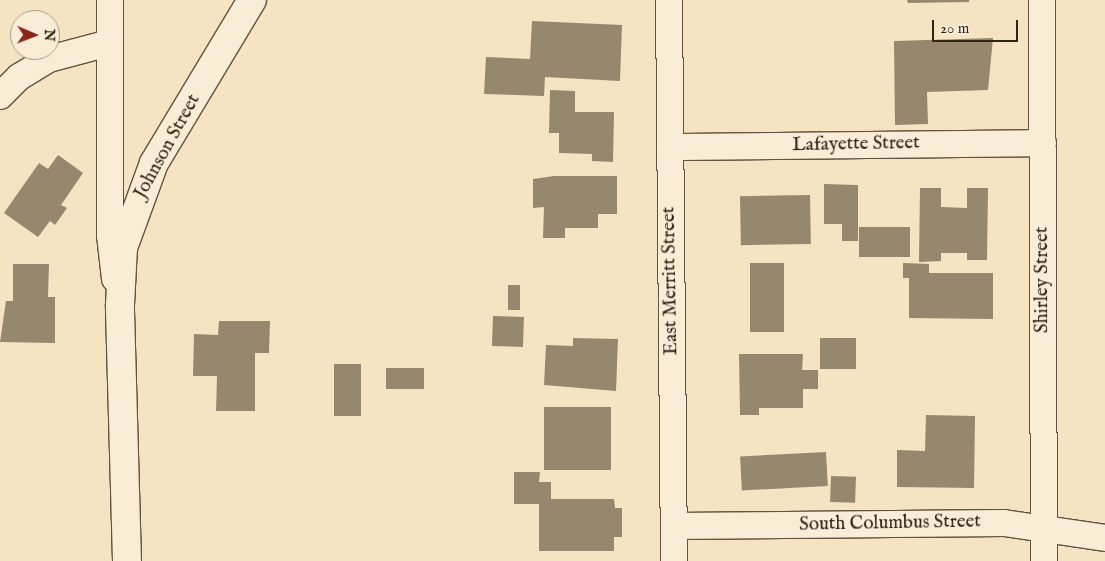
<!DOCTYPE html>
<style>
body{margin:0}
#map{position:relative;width:1105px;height:561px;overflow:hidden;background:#f6e3c1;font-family:"IM FELL English",serif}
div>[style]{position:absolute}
.building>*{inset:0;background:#97876f;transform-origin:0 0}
.roads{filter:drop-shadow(1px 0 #625342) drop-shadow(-1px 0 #625342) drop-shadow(0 1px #625342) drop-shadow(0 -1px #625342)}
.minor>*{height:26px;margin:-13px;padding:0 13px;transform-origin:13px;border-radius:13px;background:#f9edd7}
.tertiary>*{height:28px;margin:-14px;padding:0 14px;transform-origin:14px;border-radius:14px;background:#f9edd7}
span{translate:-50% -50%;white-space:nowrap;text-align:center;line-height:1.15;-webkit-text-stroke:4px #f9edd7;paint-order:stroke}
.street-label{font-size:19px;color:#302317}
.north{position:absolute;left:10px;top:10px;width:50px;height:50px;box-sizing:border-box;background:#f9edd7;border:1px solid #a99c8a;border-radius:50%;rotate:91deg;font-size:14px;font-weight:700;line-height:20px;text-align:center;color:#302317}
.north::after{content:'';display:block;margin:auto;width:18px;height:22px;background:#8f2418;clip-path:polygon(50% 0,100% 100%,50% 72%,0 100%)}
.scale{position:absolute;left:932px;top:20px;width:86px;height:22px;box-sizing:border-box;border:2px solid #302317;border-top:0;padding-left:6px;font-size:15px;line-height:18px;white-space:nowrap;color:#302317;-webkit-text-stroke:4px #f9edd7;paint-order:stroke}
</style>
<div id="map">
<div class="building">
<i style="clip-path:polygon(907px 0,969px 0,969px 2px,908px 3px)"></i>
<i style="clip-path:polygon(532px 21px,622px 25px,620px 81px,545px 77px,544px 96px,484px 94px,486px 57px,530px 59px)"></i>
<i style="clip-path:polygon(993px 38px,988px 90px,927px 92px,928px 124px,895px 125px,894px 41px)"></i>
<i style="clip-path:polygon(550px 90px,575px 91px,575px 112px,614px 112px,613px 162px,592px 161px,592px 154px,559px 153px,559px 133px,549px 133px)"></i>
<i style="clip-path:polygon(58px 155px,83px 173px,61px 205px,67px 208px,55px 225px,50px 221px,38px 237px,4px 213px,39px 163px,48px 169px)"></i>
<i style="clip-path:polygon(554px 176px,617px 176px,617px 214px,598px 214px,598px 228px,565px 228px,565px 238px,543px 238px,544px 207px,533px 208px,533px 179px)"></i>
<i style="clip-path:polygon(824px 184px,858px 185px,858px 241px,842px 241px,842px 224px,824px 224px)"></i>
<i style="clip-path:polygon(920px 188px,941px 188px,941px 207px,967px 208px,967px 188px,988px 188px,987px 260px,967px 260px,967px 253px,941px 253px,941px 261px,919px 262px)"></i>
<i style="left:810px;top:195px;width:49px;height:70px;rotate:89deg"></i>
<i style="left:859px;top:227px;width:51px;height:30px"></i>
<i style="left:750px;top:263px;width:34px;height:69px"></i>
<i style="clip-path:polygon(903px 263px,929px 264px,929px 273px,993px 273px,993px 319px,909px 318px,909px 278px,903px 278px)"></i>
<i style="clip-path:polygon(13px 264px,49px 264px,48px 297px,55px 297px,55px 343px,0 342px,6px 301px,13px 301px)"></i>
<i style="left:508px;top:285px;width:12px;height:25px"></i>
<i style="left:493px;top:316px;width:31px;height:30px;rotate:2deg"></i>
<i style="clip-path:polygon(219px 321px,270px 321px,269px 353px,255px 353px,255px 411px,216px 411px,217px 376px,193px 376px,194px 334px,218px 335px)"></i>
<i style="clip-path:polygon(573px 338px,618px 339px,616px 391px,544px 385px,546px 345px,573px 346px)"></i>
<i style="left:820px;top:338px;width:36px;height:31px"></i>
<i style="clip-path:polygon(739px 354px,803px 354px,802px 370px,818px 370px,818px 389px,803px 389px,803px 408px,759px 408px,759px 415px,740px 415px)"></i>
<i style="left:361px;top:364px;width:52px;height:27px;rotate:90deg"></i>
<i style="left:386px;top:368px;width:38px;height:21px"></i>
<i style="left:544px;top:407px;width:67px;height:63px"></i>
<i style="clip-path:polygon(926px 415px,975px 416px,974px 488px,897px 487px,897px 450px,925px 451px)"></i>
<i style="left:826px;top:452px;width:34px;height:86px;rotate:87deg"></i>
<i style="clip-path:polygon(514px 472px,540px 472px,539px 482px,551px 482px,551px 499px,614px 499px,615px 508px,622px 508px,622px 537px,614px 537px,614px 551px,539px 551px,539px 504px,514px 504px)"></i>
<i style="left:831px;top:476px;width:25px;height:26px;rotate:2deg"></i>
</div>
<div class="roads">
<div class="minor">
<i style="left:110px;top:0;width:235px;rotate:90deg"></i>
<i style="left:110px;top:235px;width:44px;rotate:83.5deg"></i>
<i style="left:669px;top:0;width:561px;rotate:89.49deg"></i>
<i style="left:1042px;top:0;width:561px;rotate:89.8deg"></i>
<i style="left:0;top:96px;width:27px;rotate:-45deg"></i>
<i style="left:19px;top:77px;width:35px;rotate:-31deg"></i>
<i style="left:49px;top:59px;width:62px;rotate:-14.9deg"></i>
<i style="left:670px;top:147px;width:373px;rotate:-0.6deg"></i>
<i style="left:674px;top:526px;width:330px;rotate:-0.5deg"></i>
<i style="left:1004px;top:523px;width:102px;rotate:8.4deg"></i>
</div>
<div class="tertiary">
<i style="left:127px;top:561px;width:256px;rotate:-91.6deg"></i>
<i style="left:120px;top:305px;width:57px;rotate:-87deg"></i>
<i style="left:123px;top:248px;width:90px;rotate:-70deg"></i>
<i style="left:154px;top:163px;width:190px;rotate:-59deg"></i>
</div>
</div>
<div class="street-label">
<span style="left:856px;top:145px;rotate:-1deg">Lafayette Street</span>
<span style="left:168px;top:147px;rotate:-61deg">Johnson Street</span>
<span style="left:1043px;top:280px;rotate:-90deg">Shirley Street</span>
<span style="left:671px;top:281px;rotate:-91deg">East Merritt Street</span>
<span style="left:890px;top:524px;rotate:-1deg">South Columbus Street</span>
</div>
<div class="north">N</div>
<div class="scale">20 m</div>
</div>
